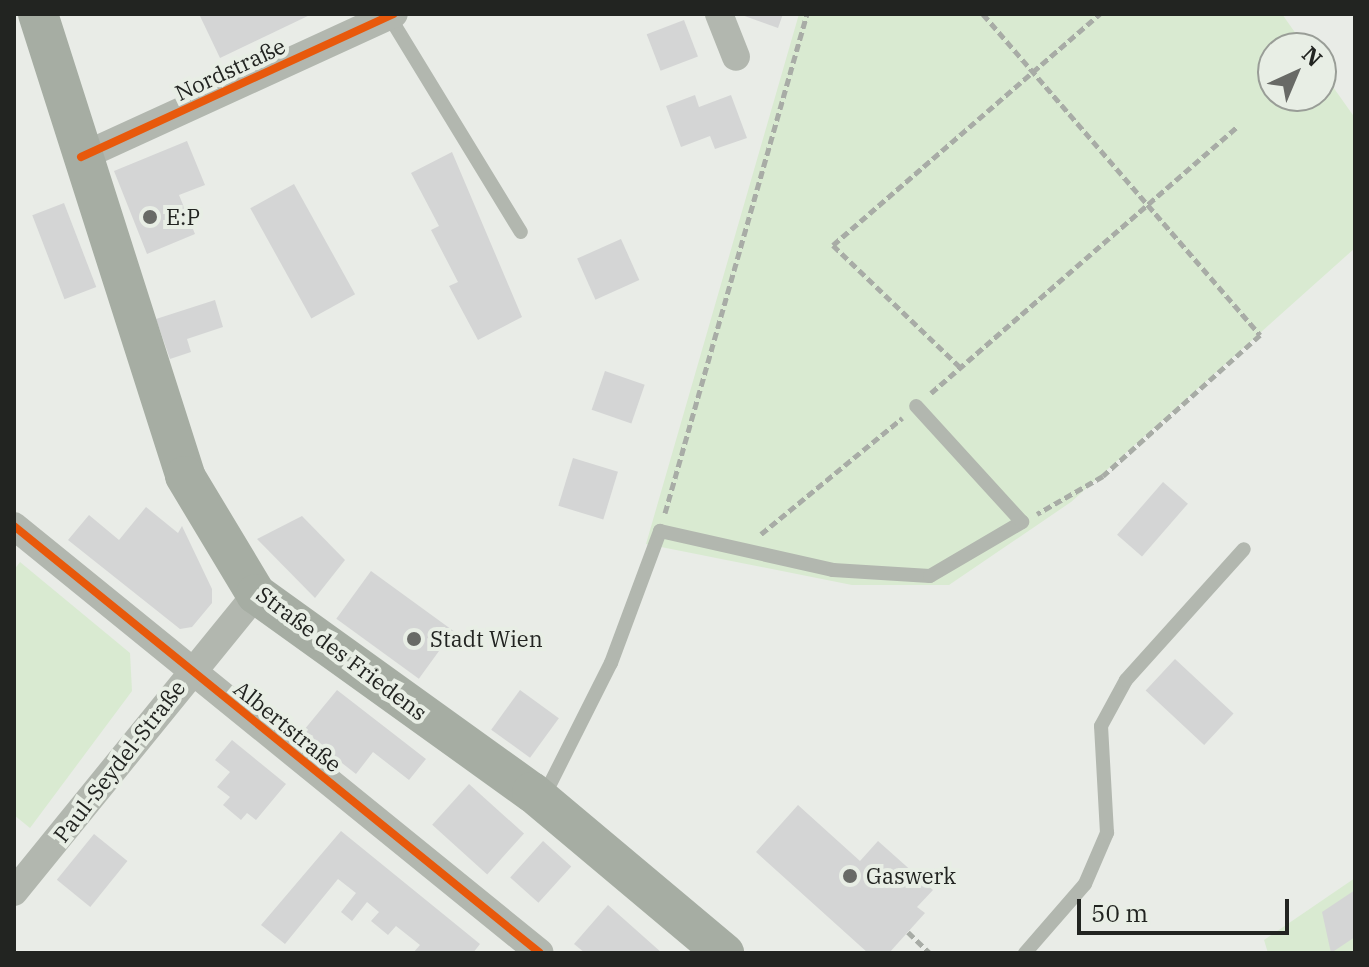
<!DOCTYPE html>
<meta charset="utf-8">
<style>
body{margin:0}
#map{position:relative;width:1369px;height:967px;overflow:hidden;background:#e9ece7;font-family:"IBM Plex Serif",serif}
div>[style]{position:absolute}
.green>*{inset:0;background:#d9ead1}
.building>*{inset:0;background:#d4d5d5;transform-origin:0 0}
.path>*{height:5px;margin-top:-2.5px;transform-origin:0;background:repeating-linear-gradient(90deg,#a8aca6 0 8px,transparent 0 12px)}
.lane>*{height:14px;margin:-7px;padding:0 7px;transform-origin:7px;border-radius:7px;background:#b2b7af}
.street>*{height:28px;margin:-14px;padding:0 14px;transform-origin:14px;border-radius:14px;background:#b2b7af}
.secondary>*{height:40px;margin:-20px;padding:0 20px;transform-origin:20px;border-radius:20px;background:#a6ada3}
.cycleway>*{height:8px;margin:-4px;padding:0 4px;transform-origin:4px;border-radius:4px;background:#e8590c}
.dots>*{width:22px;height:22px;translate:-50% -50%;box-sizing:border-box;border:4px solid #e8eee5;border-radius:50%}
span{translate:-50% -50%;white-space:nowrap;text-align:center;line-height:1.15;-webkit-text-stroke:8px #e8eee5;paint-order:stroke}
.street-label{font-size:22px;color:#222421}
.poi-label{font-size:22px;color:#222421}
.left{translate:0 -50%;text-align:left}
.frame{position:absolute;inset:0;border:16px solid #222421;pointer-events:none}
.north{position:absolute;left:1257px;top:32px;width:80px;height:80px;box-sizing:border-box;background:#e8eee5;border:2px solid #999d97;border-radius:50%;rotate:44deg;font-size:22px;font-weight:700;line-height:32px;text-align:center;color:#222421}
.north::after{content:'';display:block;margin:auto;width:28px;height:36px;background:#686a66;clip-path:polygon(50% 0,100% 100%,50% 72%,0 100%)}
.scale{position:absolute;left:1077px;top:899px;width:212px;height:36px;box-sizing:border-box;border:4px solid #222421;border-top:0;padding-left:10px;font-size:24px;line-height:28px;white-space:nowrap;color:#222421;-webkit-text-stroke:6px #e8eee5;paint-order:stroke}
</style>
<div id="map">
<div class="green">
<i style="clip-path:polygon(799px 14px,1282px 14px,1306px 48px,1273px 48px,1273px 96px,1321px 96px,1321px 70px,1355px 118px,1355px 248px,1071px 502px,949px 585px,852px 585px,646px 544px)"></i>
<i style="clip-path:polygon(20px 562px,130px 653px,132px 691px,30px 828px,14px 815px,14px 570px)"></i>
<i style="clip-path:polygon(1355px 878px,1355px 953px,1268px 953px,1264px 940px)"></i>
</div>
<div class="building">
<i style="clip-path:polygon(199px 14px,312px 14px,220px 58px)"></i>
<i style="clip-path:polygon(739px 14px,783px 14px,778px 28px)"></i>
<i style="left:684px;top:20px;width:39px;height:40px;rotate:69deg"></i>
<i style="clip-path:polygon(695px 95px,699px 107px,731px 95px,747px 138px,715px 149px,710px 136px,681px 147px,666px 106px)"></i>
<i style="clip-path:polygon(187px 141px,205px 185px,179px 195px,195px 234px,147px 254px,114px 171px)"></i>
<i style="clip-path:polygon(452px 152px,522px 317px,478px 340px,449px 286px,458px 282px,431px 230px,439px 226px,411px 173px)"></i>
<i style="left:294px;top:184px;width:126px;height:50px;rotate:61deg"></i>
<i style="left:64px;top:203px;width:90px;height:34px;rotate:69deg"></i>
<i style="left:621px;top:239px;width:45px;height:48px;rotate:66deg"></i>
<i style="clip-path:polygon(215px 300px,223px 327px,187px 339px,191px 352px,170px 359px,156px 319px)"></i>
<i style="left:605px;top:371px;width:42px;height:41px;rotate:19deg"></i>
<i style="left:573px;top:458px;width:47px;height:50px;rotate:17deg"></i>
<i style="left:1163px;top:482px;width:33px;height:70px;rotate:41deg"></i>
<i style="clip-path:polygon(146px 507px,178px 533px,182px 526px,212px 589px,212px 603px,192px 627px,180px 629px,68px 540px,89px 515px,119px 540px)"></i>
<i style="clip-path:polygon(302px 516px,345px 560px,315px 598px,257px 539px)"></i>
<i style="left:371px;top:571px;width:102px;height:59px;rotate:36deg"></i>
<i style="left:1175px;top:659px;width:80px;height:43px;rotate:43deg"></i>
<i style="clip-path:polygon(337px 690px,426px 759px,409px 780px,373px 752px,356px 774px,310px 738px,304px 730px)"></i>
<i style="left:520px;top:690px;width:48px;height:49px;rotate:36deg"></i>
<i style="clip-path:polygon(232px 740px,286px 784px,256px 820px,247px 813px,241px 820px,223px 805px,230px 797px,217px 787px,230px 772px,215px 760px)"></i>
<i style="left:469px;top:784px;width:74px;height:55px;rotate:42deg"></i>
<i style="clip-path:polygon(798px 805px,860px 861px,878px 841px,933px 890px,917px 907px,925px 913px,889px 953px,868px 953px,756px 852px)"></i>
<i style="clip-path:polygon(341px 831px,480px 944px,473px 953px,413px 953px,420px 945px,396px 926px,388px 935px,371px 921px,379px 912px,367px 902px,352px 921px,341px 912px,356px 893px,338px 879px,285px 944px,261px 925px)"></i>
<i style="left:94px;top:834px;width:43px;height:59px;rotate:39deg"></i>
<i style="left:543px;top:841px;width:38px;height:49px;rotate:42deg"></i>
<i style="clip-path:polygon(1355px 890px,1355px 937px,1331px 953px,1322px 912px)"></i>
<i style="clip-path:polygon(608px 905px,662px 953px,585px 953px,574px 944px)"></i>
</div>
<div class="path">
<i style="left:983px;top:14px;width:424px;rotate:49.2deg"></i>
<i style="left:1260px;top:335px;width:211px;rotate:138.1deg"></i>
<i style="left:1103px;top:476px;width:76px;rotate:150.1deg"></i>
<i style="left:960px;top:367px;width:176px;rotate:-136.2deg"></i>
<i style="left:833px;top:245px;width:353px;rotate:-40.9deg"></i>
<i style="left:931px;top:393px;width:407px;rotate:-41deg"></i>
<i style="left:665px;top:513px;width:519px;rotate:-74.12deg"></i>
<i style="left:761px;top:534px;width:183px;rotate:-39.4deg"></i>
<i style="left:908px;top:932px;width:30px;rotate:44deg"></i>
</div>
<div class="lane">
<i style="left:389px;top:16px;width:253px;rotate:58.6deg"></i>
<i style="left:544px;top:796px;width:149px;rotate:-63.3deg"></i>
<i style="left:611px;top:663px;width:141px;rotate:-69.6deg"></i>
<i style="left:660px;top:531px;width:177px;rotate:12.7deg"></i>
<i style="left:833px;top:570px;width:97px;rotate:3.5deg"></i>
<i style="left:930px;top:576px;width:107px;rotate:-30.4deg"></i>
<i style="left:1022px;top:522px;width:157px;rotate:-132.4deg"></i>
<i style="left:1025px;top:953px;width:91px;rotate:-49deg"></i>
<i style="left:1085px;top:884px;width:56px;rotate:-66.7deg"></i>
<i style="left:1107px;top:833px;width:107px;rotate:-93.2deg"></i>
<i style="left:1101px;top:726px;width:52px;rotate:-61.5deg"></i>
<i style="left:1126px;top:680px;width:176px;rotate:-48deg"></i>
</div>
<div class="street">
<i style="left:719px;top:14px;width:46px;rotate:68.4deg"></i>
<i style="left:81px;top:157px;width:344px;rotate:-24.6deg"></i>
<i style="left:14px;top:526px;width:677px;rotate:39.07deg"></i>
<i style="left:14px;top:892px;width:384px;rotate:-50.9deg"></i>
</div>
<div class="secondary">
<i style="left:38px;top:14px;width:485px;rotate:72.3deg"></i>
<i style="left:185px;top:476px;width:138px;rotate:59deg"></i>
<i style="left:256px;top:594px;width:340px;rotate:35.7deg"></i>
<i style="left:532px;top:792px;width:251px;rotate:40deg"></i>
</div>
<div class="cycleway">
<i style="left:81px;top:157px;width:344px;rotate:-24.6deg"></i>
<i style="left:14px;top:526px;width:677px;rotate:39.07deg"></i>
</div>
<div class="dots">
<i style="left:150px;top:217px;background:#686a66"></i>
<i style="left:414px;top:639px;background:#686a66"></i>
<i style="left:850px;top:876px;background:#686a66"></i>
</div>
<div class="street-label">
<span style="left:230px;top:69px;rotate:-25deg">Nordstraße</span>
<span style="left:342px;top:653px;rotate:37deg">Straße des Friedens</span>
<span style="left:288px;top:726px;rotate:39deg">Albertstraße</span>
<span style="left:119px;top:761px;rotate:-52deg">Paul-Seydel-Straße</span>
</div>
<div class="poi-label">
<span class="left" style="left:166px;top:217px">E:P</span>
<span class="left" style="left:430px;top:639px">Stadt Wien</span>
<span class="left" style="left:866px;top:876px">Gaswerk</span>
</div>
<div class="frame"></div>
<div class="north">N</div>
<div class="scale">50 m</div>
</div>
